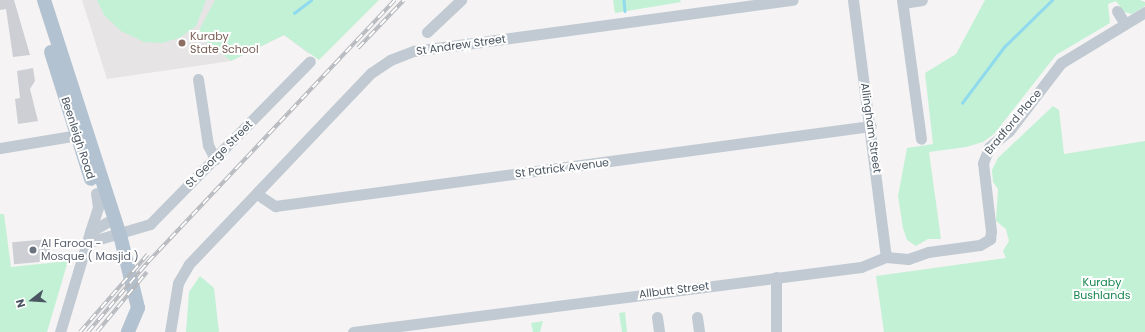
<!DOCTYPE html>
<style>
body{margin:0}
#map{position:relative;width:1145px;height:332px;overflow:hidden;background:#f5f3f3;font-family:Poppins,sans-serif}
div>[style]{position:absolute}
.education>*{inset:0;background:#e6e4e5}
.green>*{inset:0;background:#c3f1d5}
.stream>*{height:2.5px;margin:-1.25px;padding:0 1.25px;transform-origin:1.25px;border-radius:1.25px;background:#90daee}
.building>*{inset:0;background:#cdcfd5;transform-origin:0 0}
.minor>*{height:11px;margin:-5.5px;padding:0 5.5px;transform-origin:5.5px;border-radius:5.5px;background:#c1cad2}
.major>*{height:14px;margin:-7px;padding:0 7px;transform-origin:7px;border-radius:7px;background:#b3c2d1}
.rail>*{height:4px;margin-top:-2px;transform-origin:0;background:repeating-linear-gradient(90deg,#fff 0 8px,#b5b8bd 0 16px);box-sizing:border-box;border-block:1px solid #b5b8bd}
.dots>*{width:11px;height:11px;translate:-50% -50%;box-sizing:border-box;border:2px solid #fff;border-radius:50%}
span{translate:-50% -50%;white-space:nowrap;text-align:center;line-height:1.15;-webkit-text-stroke:4px #fff;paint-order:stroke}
.education-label{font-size:11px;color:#785e54}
.left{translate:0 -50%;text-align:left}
.street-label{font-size:11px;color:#4a5661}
.worship-label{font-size:11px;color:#5b616d}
.park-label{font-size:11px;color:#17864f}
.north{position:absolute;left:12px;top:280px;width:40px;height:40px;-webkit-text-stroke:3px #fff;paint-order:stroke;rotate:253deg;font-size:11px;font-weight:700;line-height:16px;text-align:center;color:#4a5661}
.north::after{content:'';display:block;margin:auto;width:14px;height:18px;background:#4a5661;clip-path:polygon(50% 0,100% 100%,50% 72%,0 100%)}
</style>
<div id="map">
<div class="education">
<i style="clip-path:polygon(82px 0,359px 0,309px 54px,284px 35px,231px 61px,107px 79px)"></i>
</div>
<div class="green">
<i style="clip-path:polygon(97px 0,206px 0,196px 26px,179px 38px,162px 43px,144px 42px,121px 31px,104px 15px)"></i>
<i style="clip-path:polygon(215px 0,379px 0,319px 60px,284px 35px,231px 61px,208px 43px,194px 40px)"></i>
<i style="clip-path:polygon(613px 0,680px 0,681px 2px,615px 13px)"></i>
<i style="clip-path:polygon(985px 0,1140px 0,1145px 2px,1145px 6px,1132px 14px,1124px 12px,1116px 1px,1108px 4px,1110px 23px,1056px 55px,994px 134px,983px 142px,966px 147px,929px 152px,941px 239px,928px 239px,916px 246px,907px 240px,903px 228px,898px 196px,907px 148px,933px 144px,925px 73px,956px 54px)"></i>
<i style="clip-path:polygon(1053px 106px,1059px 110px,1064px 154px,1145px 141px,1145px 332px,884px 332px,876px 276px,1006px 258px,1003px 251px,1009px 241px,1006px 229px,996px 221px,998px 189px,993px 182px,992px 170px,998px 158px)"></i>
<i style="clip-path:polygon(0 214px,4px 214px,11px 267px,68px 261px,47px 332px,0 332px)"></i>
<i style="clip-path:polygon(200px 276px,214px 288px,219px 332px,186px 332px,189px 292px)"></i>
<i style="clip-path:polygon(625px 312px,627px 332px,622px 332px,619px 313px)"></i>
<i style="clip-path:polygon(543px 321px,540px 332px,533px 332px,531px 323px)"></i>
</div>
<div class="stream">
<i style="left:624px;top:0;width:11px;rotate:85deg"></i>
<i style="left:294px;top:13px;width:21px;rotate:-37deg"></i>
<i style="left:962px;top:103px;width:70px;rotate:-53.1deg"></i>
<i style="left:1004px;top:47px;width:67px;rotate:-44.4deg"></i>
</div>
<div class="building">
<i style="clip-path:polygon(0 0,14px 0,30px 55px,13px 57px,6px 9px,0 10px)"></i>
<i style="clip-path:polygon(33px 68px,35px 81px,30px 89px,38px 121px,18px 124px,15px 99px,20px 98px,17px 71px)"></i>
<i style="left:49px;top:239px;width:22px;height:37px;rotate:85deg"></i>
</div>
<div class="minor">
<i style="left:853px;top:0;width:259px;rotate:82.7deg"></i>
<i style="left:902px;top:0;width:140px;rotate:82.2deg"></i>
<i style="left:903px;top:3px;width:19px;rotate:-9deg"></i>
<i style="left:1117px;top:11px;width:15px;rotate:58deg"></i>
<i style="left:427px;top:32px;width:47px;rotate:-43.3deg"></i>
<i style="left:198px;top:79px;width:67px;rotate:81.4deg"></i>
<i style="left:208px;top:145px;width:16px;rotate:63deg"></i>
<i style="left:0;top:148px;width:85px;rotate:-9.5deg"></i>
<i style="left:257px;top:194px;width:22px;rotate:34deg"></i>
<i style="left:275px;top:206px;width:601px;rotate:-7.65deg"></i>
<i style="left:90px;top:232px;width:26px;rotate:-72deg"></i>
<i style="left:98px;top:207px;width:14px;rotate:-98deg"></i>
<i style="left:86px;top:243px;width:67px;rotate:-16.5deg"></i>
<i style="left:150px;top:224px;width:228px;rotate:-45.5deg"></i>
<i style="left:776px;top:277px;width:55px;rotate:90deg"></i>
<i style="left:657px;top:317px;width:15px;rotate:82deg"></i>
<i style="left:697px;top:317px;width:15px;rotate:82deg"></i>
<i style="left:60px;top:332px;width:104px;rotate:-73.3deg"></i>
<i style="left:90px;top:232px;width:20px;rotate:-30deg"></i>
<i style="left:170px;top:332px;width:50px;rotate:-80.7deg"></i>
<i style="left:178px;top:283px;width:22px;rotate:-60deg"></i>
<i style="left:189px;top:264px;width:264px;rotate:-46.4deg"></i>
<i style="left:371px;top:73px;width:23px;rotate:-34deg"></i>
<i style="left:390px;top:60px;width:26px;rotate:-21deg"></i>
<i style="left:414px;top:51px;width:382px;rotate:-7.7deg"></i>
<i style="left:353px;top:332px;width:512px;rotate:-7.29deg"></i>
<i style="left:861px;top:267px;width:27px;rotate:-22deg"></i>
<i style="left:886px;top:257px;width:22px;rotate:5deg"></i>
<i style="left:908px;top:259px;width:21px;rotate:-19deg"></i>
<i style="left:928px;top:252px;width:52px;rotate:-7.7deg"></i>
<i style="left:980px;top:245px;width:12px;rotate:-31deg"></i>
<i style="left:990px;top:239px;width:8px;rotate:-83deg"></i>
<i style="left:991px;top:231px;width:68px;rotate:-96.7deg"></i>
<i style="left:983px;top:163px;width:17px;rotate:-69deg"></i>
<i style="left:989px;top:147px;width:26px;rotate:-39deg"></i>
<i style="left:1009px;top:131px;width:86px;rotate:-52.6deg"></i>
<i style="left:1061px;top:63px;width:98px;rotate:-31.3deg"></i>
</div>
<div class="major">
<i style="left:44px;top:0;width:247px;rotate:72.1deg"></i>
<i style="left:120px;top:235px;width:75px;rotate:76.1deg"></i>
<i style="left:138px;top:308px;width:26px;rotate:113deg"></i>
<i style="left:51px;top:52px;width:133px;rotate:72.5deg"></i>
</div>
<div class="rail">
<i style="left:358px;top:48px;width:66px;rotate:-46.2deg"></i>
<i style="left:80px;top:332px;width:103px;rotate:-48.9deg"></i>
<i style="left:88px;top:332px;width:92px;rotate:-49.4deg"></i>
<i style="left:148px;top:262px;width:360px;rotate:-46.7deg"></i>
<i style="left:97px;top:332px;width:78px;rotate:-50.2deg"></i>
</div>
<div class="dots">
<i style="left:182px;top:43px;background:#8d6e63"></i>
<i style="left:33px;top:250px;background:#6b7280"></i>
</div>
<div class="education-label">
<span class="left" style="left:190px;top:43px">Kuraby<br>State School</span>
</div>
<div class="street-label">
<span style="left:461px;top:45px;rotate:-8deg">St Andrew Street</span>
<span style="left:1013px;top:122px;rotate:-50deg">Bradford Place</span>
<span style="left:871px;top:128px;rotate:82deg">Allingham Street</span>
<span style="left:78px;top:138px;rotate:72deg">Beenleigh Road</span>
<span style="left:219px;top:154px;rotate:-45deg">St George Street</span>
<span style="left:562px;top:168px;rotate:-7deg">St Patrick Avenue</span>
<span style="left:674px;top:290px;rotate:-7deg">Allbutt Street</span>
</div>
<div class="worship-label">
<span class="left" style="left:41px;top:250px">Al Farooq -<br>Mosque ( Masjid )</span>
</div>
<div class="park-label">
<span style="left:1102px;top:289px">Kuraby<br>Bushlands</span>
</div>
<div class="north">N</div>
</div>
